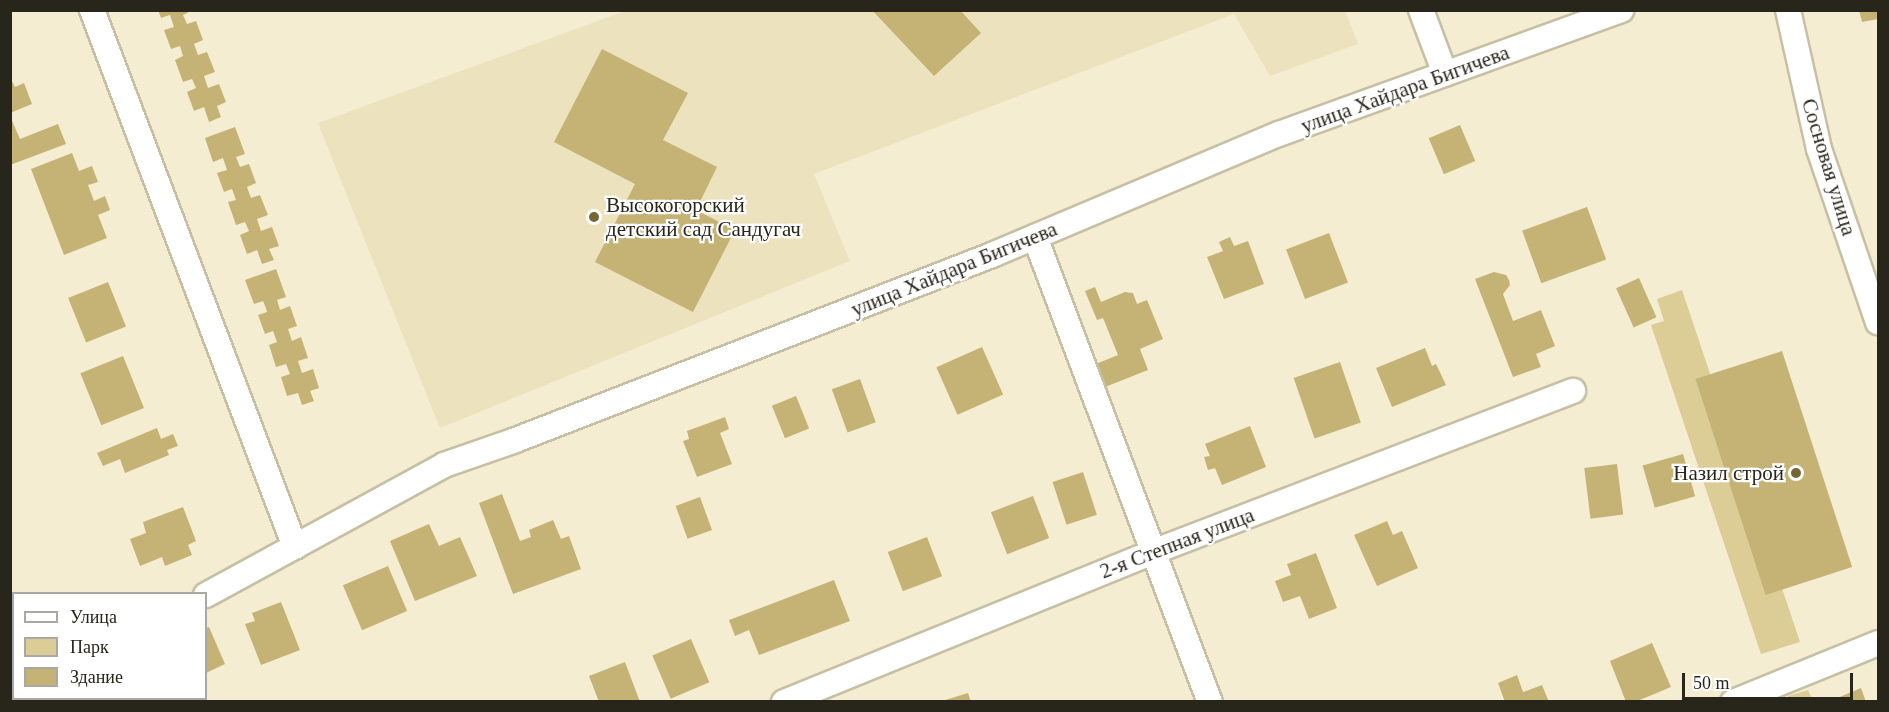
<!DOCTYPE html>
<meta charset="utf-8">
<style>
body{margin:0}
#map{position:relative;width:1889px;height:712px;overflow:hidden;background:#f5edd1;font-family:"Times New Roman",serif}
div>[style]{position:absolute}
.built>*{inset:0;background:#ece2be}
.green>*{inset:0;background:#dccc96}
.building>*{inset:0;background:#c5b375;transform-origin:0 0}
.roads{filter:drop-shadow(2px 0 #c7bfa4) drop-shadow(-2px 0 #c7bfa4) drop-shadow(0 2px #c7bfa4) drop-shadow(0 -2px #c7bfa4)}
.minor>*{height:24px;margin:-12px;padding:0 12px;transform-origin:12px;border-radius:12px;background:#fff}
.dots>*{width:16px;height:16px;translate:-50% -50%;box-sizing:border-box;border:3px solid #fff;border-radius:50%}
span{translate:-50% -50%;white-space:nowrap;text-align:center;line-height:1.15;-webkit-text-stroke:4.5px #fff;paint-order:stroke}
.street-label{font-size:21px;color:#28251b}
.poi-label{font-size:21px;color:#28251b}
.left{translate:0 -50%;text-align:left}
.right{translate:-100% -50%;text-align:right}
.frame{position:absolute;inset:0;border:12px solid #28251b;pointer-events:none}
.legend{position:absolute;left:12px;top:592px;width:195px;height:108px;box-sizing:border-box;background:#fff;border:2px solid #a9a8a4;margin:0;padding:8px 10px;list-style:none;font-size:18px;color:#28251b}
.legend li{display:flex;align-items:center;gap:12px;height:30px}
.legend b{width:30px;border:2px solid #a9a8a4}
.scale{position:absolute;left:1682px;top:673px;width:171px;height:27px;box-sizing:border-box;border:3px solid #28251b;border-top:0;padding-left:8px;font-size:18px;line-height:21px;white-space:nowrap;color:#28251b;-webkit-text-stroke:4px #fff;paint-order:stroke}
</style>
<div id="map">
<div class="built">
<i style="clip-path:polygon(1345px 10px,1358px 44px,1270px 76px,1234px 14px,814px 174px,850px 261px,440px 428px,318px 123px,625px 11px)"></i>
</div>
<div class="green">
<i style="clip-path:polygon(1682px 290px,1800px 642px,1761px 654px,1651px 325px,1664px 321px,1657px 299px)"></i>
<i style="clip-path:polygon(1808px 690px,1813px 701px,1786px 701px,1788px 696px)"></i>
</div>
<div class="building">
<i style="clip-path:polygon(158px 10px,193px 10px,183px 15px,187px 24px,196px 21px,203px 40px,194px 44px,198px 55px,207px 52px,215px 72px,204px 76px,208px 88px,219px 84px,226px 102px,217px 106px,221px 117px,209px 122px,204px 107px,194px 111px,187px 92px,196px 88px,192px 79px,183px 82px,175px 60px,183px 56px,180px 46px,171px 49px,164px 30px,174px 27px,170px 15px,161px 18px)"></i>
<i style="clip-path:polygon(872px 10px,960px 10px,981px 33px,934px 76px)"></i>
<i style="clip-path:polygon(1859px 10px,1878px 10px,1878px 19px,1862px 22px)"></i>
<i style="clip-path:polygon(602px 49px,688px 93px,663px 140px,717px 167px,696px 210px,735px 230px,693px 312px,595px 262px,635px 184px,554px 142px)"></i>
<i style="clip-path:polygon(10px 77px,15px 87px,24px 83px,32px 104px,10px 113px)"></i>
<i style="clip-path:polygon(10px 116px,20px 139px,58px 124px,66px 144px,10px 165px)"></i>
<i style="left:1460px;top:125px;width:39px;height:34px;rotate:67deg"></i>
<i style="clip-path:polygon(235px 127px,245px 154px,236px 157px,240px 167px,249px 164px,256px 183px,247px 187px,251px 198px,260px 195px,268px 215px,257px 219px,261px 231px,272px 227px,279px 246px,269px 249px,274px 260px,262px 264px,257px 250px,247px 254px,240px 235px,249px 231px,245px 222px,236px 225px,228px 202px,236px 200px,232px 189px,224px 192px,217px 173px,227px 170px,223px 158px,213px 162px,205px 138px)"></i>
<i style="clip-path:polygon(72px 153px,79px 171px,92px 166px,98px 182px,88px 185px,94px 201px,105px 196px,110px 210px,98px 215px,107px 238px,64px 255px,31px 169px)"></i>
<i style="left:1587px;top:207px;width:56px;height:69px;rotate:70deg"></i>
<i style="left:1329px;top:233px;width:53px;height:46px;rotate:69deg"></i>
<i style="clip-path:polygon(1230px 237px,1234px 246px,1248px 241px,1264px 284px,1224px 299px,1207px 257px,1223px 251px,1219px 242px)"></i>
<i style="clip-path:polygon(276px 269px,286px 297px,277px 300px,278px 303px,280px 310px,290px 306px,297px 326px,288px 329px,292px 341px,301px 337px,308px 358px,298px 361px,302px 373px,313px 369px,319px 388px,310px 391px,314px 401px,302px 405px,298px 393px,287px 396px,281px 377px,290px 374px,286px 364px,276px 367px,269px 345px,277px 342px,273px 331px,265px 334px,258px 315px,267px 312px,266px 308px,263px 301px,254px 304px,245px 280px)"></i>
<i style="clip-path:polygon(1494px 272px,1506px 275px,1509px 280px,1510px 285px,1503px 294px,1513px 321px,1541px 310px,1555px 346px,1536px 354px,1541px 367px,1513px 377px,1475px 279px)"></i>
<i style="left:1639px;top:278px;width:43px;height:25px;rotate:66deg"></i>
<i style="left:108px;top:282px;width:48px;height:43px;rotate:68deg"></i>
<i style="clip-path:polygon(1095px 287px,1101px 302px,1125px 292px,1133px 293px,1137px 304px,1147px 300px,1163px 339px,1140px 349px,1148px 370px,1105px 387px,1096px 364px,1118px 355px,1103px 318px,1097px 320px,1085px 291px)"></i>
<i style="left:982px;top:347px;width:52px;height:50px;rotate:66deg"></i>
<i style="clip-path:polygon(1425px 348px,1432px 366px,1436px 364px,1446px 385px,1392px 407px,1376px 368px)"></i>
<i style="left:1782px;top:351px;width:227px;height:91px;rotate:72deg"></i>
<i style="left:123px;top:356px;width:56px;height:46px;rotate:68deg"></i>
<i style="left:1340px;top:362px;width:64px;height:49px;rotate:71deg"></i>
<i style="left:860px;top:379px;width:46px;height:30px;rotate:70deg"></i>
<i style="left:796px;top:396px;width:35px;height:26px;rotate:68deg"></i>
<i style="clip-path:polygon(725px 417px,729px 429px,720px 433px,732px 464px,697px 477px,683px 441px,689px 439px,687px 431px)"></i>
<i style="clip-path:polygon(1250px 426px,1266px 467px,1222px 485px,1215px 468px,1208px 470px,1204px 457px,1210px 456px,1205px 444px)"></i>
<i style="clip-path:polygon(157px 428px,161px 439px,173px 434px,178px 446px,167px 450px,169px 455px,125px 473px,120px 459px,103px 466px,97px 453px)"></i>
<i style="left:1683px;top:454px;width:44px;height:42px;rotate:74deg"></i>
<i style="left:1617px;top:464px;width:51px;height:33px;rotate:83deg"></i>
<i style="left:1083px;top:472px;width:45px;height:32px;rotate:72deg"></i>
<i style="clip-path:polygon(502px 494px,520px 541px,531px 537px,529px 530px,553px 520px,561px 539px,569px 536px,581px 569px,513px 594px,479px 503px)"></i>
<i style="left:1033px;top:496px;width:45px;height:45px;rotate:69deg"></i>
<i style="left:700px;top:497px;width:35px;height:26px;rotate:70deg"></i>
<i style="clip-path:polygon(183px 507px,196px 541px,188px 545px,192px 555px,165px 566px,162px 557px,140px 566px,130px 539px,146px 533px,143px 522px)"></i>
<i style="clip-path:polygon(1387px 521px,1393px 535px,1402px 531px,1418px 568px,1377px 586px,1354px 535px)"></i>
<i style="clip-path:polygon(429px 524px,439px 546px,460px 537px,477px 576px,415px 601px,390px 541px)"></i>
<i style="left:927px;top:537px;width:42px;height:42px;rotate:69deg"></i>
<i style="clip-path:polygon(1316px 553px,1337px 608px,1309px 619px,1300px 596px,1283px 602px,1275px 581px,1291px 575px,1287px 564px)"></i>
<i style="left:388px;top:566px;width:49px;height:49px;rotate:67deg"></i>
<i style="clip-path:polygon(834px 580px,850px 621px,759px 655px,749px 630px,735px 636px,729px 620px)"></i>
<i style="clip-path:polygon(281px 602px,300px 650px,261px 665px,245px 624px,255px 621px,252px 613px)"></i>
<i style="clip-path:polygon(209px 627px,225px 664px,206px 673px,206px 628px)"></i>
<i style="left:691px;top:639px;width:47px;height:42px;rotate:67deg"></i>
<i style="clip-path:polygon(1652px 643px,1671px 687px,1635px 702px,1626px 702px,1610px 661px)"></i>
<i style="clip-path:polygon(625px 662px,640px 702px,599px 702px,589px 676px)"></i>
<i style="clip-path:polygon(1517px 675px,1523px 692px,1542px 685px,1549px 702px,1505px 702px,1498px 683px)"></i>
<i style="clip-path:polygon(1861px 688px,1866px 702px,1830px 702px,1830px 701px)"></i>
<i style="clip-path:polygon(968px 693px,971px 702px,942px 702px,942px 701px)"></i>
<i style="left:35px;top:698px;width:44px;height:4px"></i>
</div>
<div class="roads">
<div class="minor">
<i style="left:92px;top:10px;width:574px;rotate:69.29deg"></i>
<i style="left:1421px;top:10px;width:68px;rotate:69.4deg"></i>
<i style="left:1788px;top:10px;width:142px;rotate:77.4deg"></i>
<i style="left:1819px;top:149px;width:183px;rotate:71.2deg"></i>
<i style="left:1035px;top:237px;width:497px;rotate:69.4deg"></i>
<i style="left:206px;top:595px;width:271px;rotate:-28.6deg"></i>
<i style="left:444px;top:465px;width:73px;rotate:-19.2deg"></i>
<i style="left:513px;top:441px;width:514px;rotate:-21.22deg"></i>
<i style="left:992px;top:255px;width:311px;rotate:-22.9deg"></i>
<i style="left:1279px;top:134px;width:364px;rotate:-19.9deg"></i>
<i style="left:10px;top:673px;width:4px;rotate:-14deg"></i>
<i style="left:784px;top:702px;width:398px;rotate:-22.1deg"></i>
<i style="left:1153px;top:552px;width:450px;rotate:-21deg"></i>
<i style="left:1733px;top:702px;width:157px;rotate:-22.1deg"></i>
</div>
</div>
<div class="dots">
<i style="left:594px;top:217px;background:#756634"></i>
<i style="left:1796px;top:473px;background:#756634"></i>
</div>
<div class="street-label">
<span style="left:1405px;top:89px;rotate:-20deg">улица Хайдара Бигичева</span>
<span style="left:1829px;top:167px;rotate:73deg">Сосновая улица</span>
<span style="left:954px;top:269px;rotate:-22deg">улица Хайдара Бигичева</span>
<span style="left:1177px;top:543px;rotate:-21deg">2-я Степная улица</span>
</div>
<div class="poi-label">
<span class="left" style="left:606px;top:217px">Высокогорский<br>детский сад Сандугач</span>
<span class="right" style="left:1784px;top:473px">Назил строй</span>
</div>
<div class="frame"></div>
<ul class="legend">
<li><b style="height:8px;background:#fff"></b>Улица</li>
<li><b style="height:16px;background:#dccc96"></b>Парк</li>
<li><b style="height:16px;background:#c5b375"></b>Здание</li>
</ul>
<div class="scale">50 m</div>
</div>
